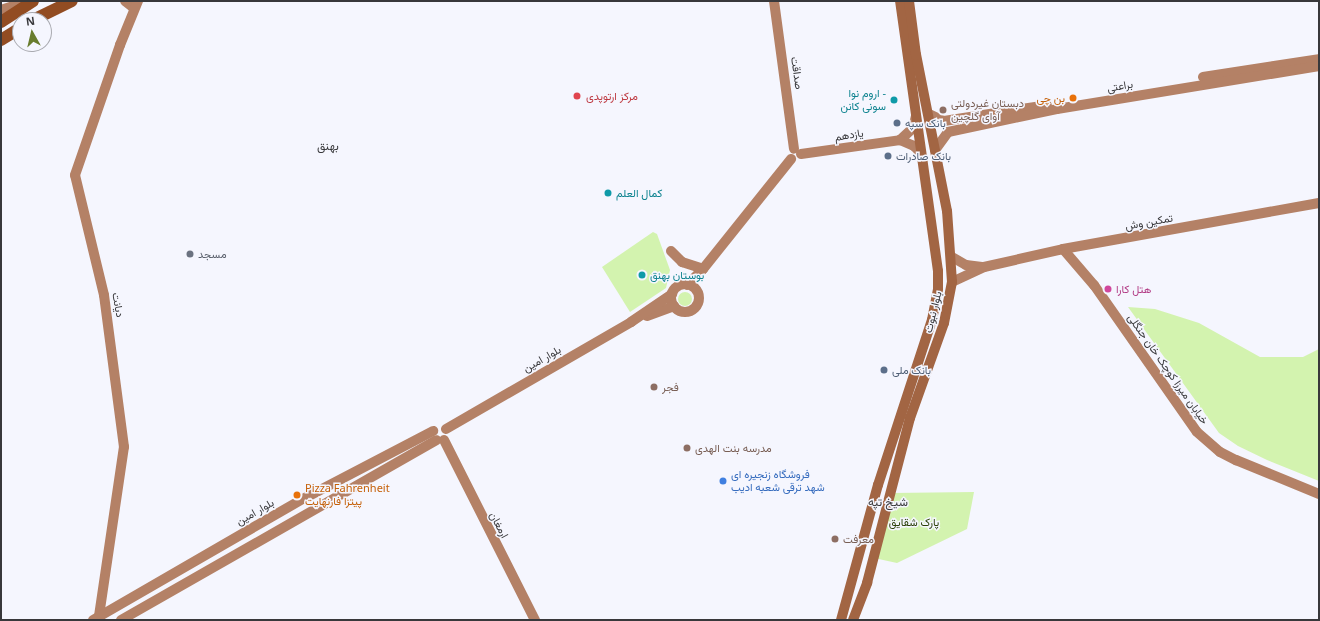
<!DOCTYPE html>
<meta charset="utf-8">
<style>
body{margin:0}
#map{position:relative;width:1320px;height:621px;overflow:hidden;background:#f5f6fe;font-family:"Noto Sans",Vazirmatn,sans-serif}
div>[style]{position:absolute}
.green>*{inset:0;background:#d3f3af}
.round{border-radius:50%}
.secondary>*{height:10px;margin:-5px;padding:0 5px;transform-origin:5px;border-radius:5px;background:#b48166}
.secondary>.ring{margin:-5px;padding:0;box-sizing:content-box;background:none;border:10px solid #b48166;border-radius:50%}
.primary>*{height:10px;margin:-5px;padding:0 5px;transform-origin:5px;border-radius:5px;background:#a26543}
.highway>*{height:12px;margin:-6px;padding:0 6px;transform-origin:6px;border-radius:6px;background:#924c22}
.dots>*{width:11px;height:11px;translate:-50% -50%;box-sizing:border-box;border:2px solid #f5f6fe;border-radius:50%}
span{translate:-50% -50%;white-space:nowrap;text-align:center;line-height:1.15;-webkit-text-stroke:3px #f5f6fe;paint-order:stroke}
.street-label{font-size:11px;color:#38383b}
.culture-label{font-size:11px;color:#0d838f}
.right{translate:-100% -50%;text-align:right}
.left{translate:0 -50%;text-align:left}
.health-label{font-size:11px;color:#be3a42}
.food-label{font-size:11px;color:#c56008}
.education-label{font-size:11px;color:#785e54}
.service-label{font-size:11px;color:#4e5e75}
.worship-label{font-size:11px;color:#5b616d}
.hotel-label{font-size:11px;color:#b23c85}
.shop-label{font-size:11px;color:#366cbe}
.park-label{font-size:11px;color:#2a3f06}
.neighbourhood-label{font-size:12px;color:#38383b}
.frame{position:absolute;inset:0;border:2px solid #38383b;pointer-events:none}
.north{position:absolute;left:12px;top:12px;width:40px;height:40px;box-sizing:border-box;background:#f5f6fe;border:1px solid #a9aab0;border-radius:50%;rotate:352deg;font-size:11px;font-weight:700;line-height:16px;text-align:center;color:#38383b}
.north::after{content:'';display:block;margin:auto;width:14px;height:18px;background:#697d2e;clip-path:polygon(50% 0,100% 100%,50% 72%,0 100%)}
</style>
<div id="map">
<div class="green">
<i style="clip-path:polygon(653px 232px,657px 234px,670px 270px,666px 288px,630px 312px,602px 267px)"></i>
<i class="round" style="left:678px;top:292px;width:14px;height:14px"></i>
<i style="clip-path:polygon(1128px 307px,1155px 309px,1199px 323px,1260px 357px,1303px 357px,1319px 349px,1319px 481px,1267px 460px,1238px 446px,1219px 433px)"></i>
<i style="clip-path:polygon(974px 492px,967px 529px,897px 563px,874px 558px,891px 493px)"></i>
</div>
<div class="secondary">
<i style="left:125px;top:1px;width:11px;rotate:38deg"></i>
<i style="left:774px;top:1px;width:149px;rotate:82.3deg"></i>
<i style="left:1px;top:10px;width:28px;rotate:-18deg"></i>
<i style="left:1203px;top:77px;width:117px;rotate:-8.8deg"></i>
<i style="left:929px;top:114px;width:17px;rotate:25deg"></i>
<i style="left:944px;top:121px;width:104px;rotate:-8.8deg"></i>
<i style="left:916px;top:116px;width:12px;rotate:104deg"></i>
<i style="left:913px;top:128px;width:18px;rotate:137deg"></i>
<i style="left:900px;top:140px;width:15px;rotate:23deg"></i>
<i style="left:914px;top:146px;width:8px;rotate:45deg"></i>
<i style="left:935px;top:150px;width:22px;rotate:-54deg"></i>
<i style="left:948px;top:132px;width:111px;rotate:-11.9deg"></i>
<i style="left:1057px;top:109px;width:266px;rotate:-9.3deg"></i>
<i style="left:801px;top:154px;width:100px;rotate:-8deg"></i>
<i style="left:1063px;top:249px;width:48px;rotate:49.3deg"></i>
<i style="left:1094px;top:285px;width:179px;rotate:55deg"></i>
<i style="left:1197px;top:432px;width:30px;rotate:41deg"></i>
<i style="left:1220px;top:452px;width:18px;rotate:27deg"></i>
<i style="left:1236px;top:460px;width:90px;rotate:22.3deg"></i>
<i style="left:671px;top:251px;width:16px;rotate:45deg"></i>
<i style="left:682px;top:262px;width:22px;rotate:18deg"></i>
<i style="left:952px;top:257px;width:16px;rotate:30deg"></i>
<i style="left:966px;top:265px;width:16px;rotate:7deg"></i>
<i style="left:952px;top:282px;width:35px;rotate:-25deg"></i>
<i style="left:984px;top:267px;width:81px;rotate:-12.8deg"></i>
<i style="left:1063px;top:249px;width:260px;rotate:-10.2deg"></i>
<i class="ring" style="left:671px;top:284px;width:18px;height:18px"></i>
<i style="left:687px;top:285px;width:23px;rotate:-45deg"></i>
<i style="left:703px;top:269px;width:141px;rotate:-51.3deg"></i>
<i style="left:647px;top:316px;width:29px;rotate:-20deg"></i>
<i style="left:446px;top:429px;width:214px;rotate:-30deg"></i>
<i style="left:631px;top:322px;width:50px;rotate:-34.3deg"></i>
<i style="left:444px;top:440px;width:202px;rotate:63.2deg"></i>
<i style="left:99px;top:616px;width:171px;rotate:-81.6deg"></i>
<i style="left:124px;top:447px;width:153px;rotate:-97.5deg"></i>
<i style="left:104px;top:295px;width:123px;rotate:-103.6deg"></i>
<i style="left:75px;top:175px;width:138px;rotate:-70.9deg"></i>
<i style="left:120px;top:45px;width:48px;rotate:-67.8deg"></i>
<i style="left:93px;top:620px;width:242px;rotate:-30deg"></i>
<i style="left:303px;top:499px;width:147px;rotate:-27.6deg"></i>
<i style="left:121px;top:620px;width:363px;rotate:-29.7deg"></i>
</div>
<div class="primary">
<i style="left:841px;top:620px;width:140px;rotate:-74.7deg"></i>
<i style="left:878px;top:485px;width:174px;rotate:-71.9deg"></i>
<i style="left:932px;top:320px;width:32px;rotate:-79deg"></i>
<i style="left:938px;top:289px;width:18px;rotate:-90deg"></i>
<i style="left:938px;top:271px;width:273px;rotate:-98deg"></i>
<i style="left:853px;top:620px;width:40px;rotate:-69deg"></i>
<i style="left:867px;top:583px;width:171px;rotate:-75.4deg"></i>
<i style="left:910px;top:418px;width:101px;rotate:-70.3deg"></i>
<i style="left:944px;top:323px;width:42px;rotate:-79deg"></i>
<i style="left:952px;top:282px;width:71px;rotate:-94deg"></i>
<i style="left:947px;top:211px;width:159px;rotate:-101.2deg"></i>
<i style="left:916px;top:55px;width:54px;rotate:-97.4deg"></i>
</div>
<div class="highway">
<i style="left:33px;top:20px;width:43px;rotate:-26deg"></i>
<i style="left:1px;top:22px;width:38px;rotate:-33deg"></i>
<i style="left:1px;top:40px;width:22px;rotate:-32deg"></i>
</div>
<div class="dots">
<i style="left:577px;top:96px;background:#e0444e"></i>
<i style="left:1073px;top:98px;background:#e8710a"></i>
<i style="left:894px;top:100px;background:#0f9aa8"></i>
<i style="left:943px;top:110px;background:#8d6e63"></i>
<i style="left:897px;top:123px;background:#5c6f8a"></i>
<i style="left:888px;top:156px;background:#5c6f8a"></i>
<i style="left:608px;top:193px;background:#0f9aa8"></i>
<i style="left:190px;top:254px;background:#6b7280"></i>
<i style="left:642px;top:275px;background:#0f9aa8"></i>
<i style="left:1108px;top:289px;background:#d1479c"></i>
<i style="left:884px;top:370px;background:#5c6f8a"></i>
<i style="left:654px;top:387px;background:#8d6e63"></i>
<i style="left:687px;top:448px;background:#8d6e63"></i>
<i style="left:723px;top:481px;background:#3f7fe0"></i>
<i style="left:297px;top:495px;background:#e8710a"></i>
<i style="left:835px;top:539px;background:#8d6e63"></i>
</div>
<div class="street-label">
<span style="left:797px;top:73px;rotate:82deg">صداقت</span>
<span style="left:1120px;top:86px;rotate:-10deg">براعتی</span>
<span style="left:849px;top:135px;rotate:-9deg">یازدهم</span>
<span style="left:1149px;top:222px;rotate:-10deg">تمکین وش</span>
<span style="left:118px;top:305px;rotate:80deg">دیانت</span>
<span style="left:933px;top:312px;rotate:-76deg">بلوار نبوت</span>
<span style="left:542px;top:359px;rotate:-30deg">بلوار امین</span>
<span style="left:1168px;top:369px;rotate:55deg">خیابان میرزا کوچک خان جنگلی</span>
<span style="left:255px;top:512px;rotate:-30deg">بلوار امین</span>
<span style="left:499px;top:525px;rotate:62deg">ارمغان</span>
</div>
<div class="culture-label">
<span class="right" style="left:886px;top:100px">اروم نوا -<br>سونی کانن</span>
<span class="left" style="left:616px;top:193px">کمال العلم</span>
<span class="left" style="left:650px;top:275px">بوستان بهنق</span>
</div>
<div class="health-label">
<span class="left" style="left:586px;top:96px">مرکز ارتوپدی</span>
</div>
<div class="food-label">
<span class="right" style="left:1065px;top:98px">بن چی</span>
<span class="left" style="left:305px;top:495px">Pizza Fahrenheit<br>پیتزا فارنهایت</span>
</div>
<div class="education-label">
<span class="left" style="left:951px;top:110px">دبستان غیردولتی<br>آوای گلچین</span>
<span class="left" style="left:662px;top:387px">فجر</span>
<span class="left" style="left:695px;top:448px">مدرسه بنت الهدی</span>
<span class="left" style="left:843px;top:539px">معرفت</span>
</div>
<div class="service-label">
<span class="left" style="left:905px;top:123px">بانک سپه</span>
<span class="left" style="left:896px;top:156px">بانک صادرات</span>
<span class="left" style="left:892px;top:370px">بانک ملی</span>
</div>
<div class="worship-label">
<span class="left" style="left:198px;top:254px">مسجد</span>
</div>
<div class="hotel-label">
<span class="left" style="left:1116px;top:289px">هتل کارا</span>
</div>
<div class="shop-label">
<span class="left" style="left:731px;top:481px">فروشگاه زنجیره ای<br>شهد ترقی شعبه ادیب</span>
</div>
<div class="park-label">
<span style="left:914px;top:522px">پارک شقایق</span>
</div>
<div class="neighbourhood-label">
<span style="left:328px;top:146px">بهنق</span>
<span style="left:888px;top:502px">شیخ تپه</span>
</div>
<div class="frame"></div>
<div class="north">N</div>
</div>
